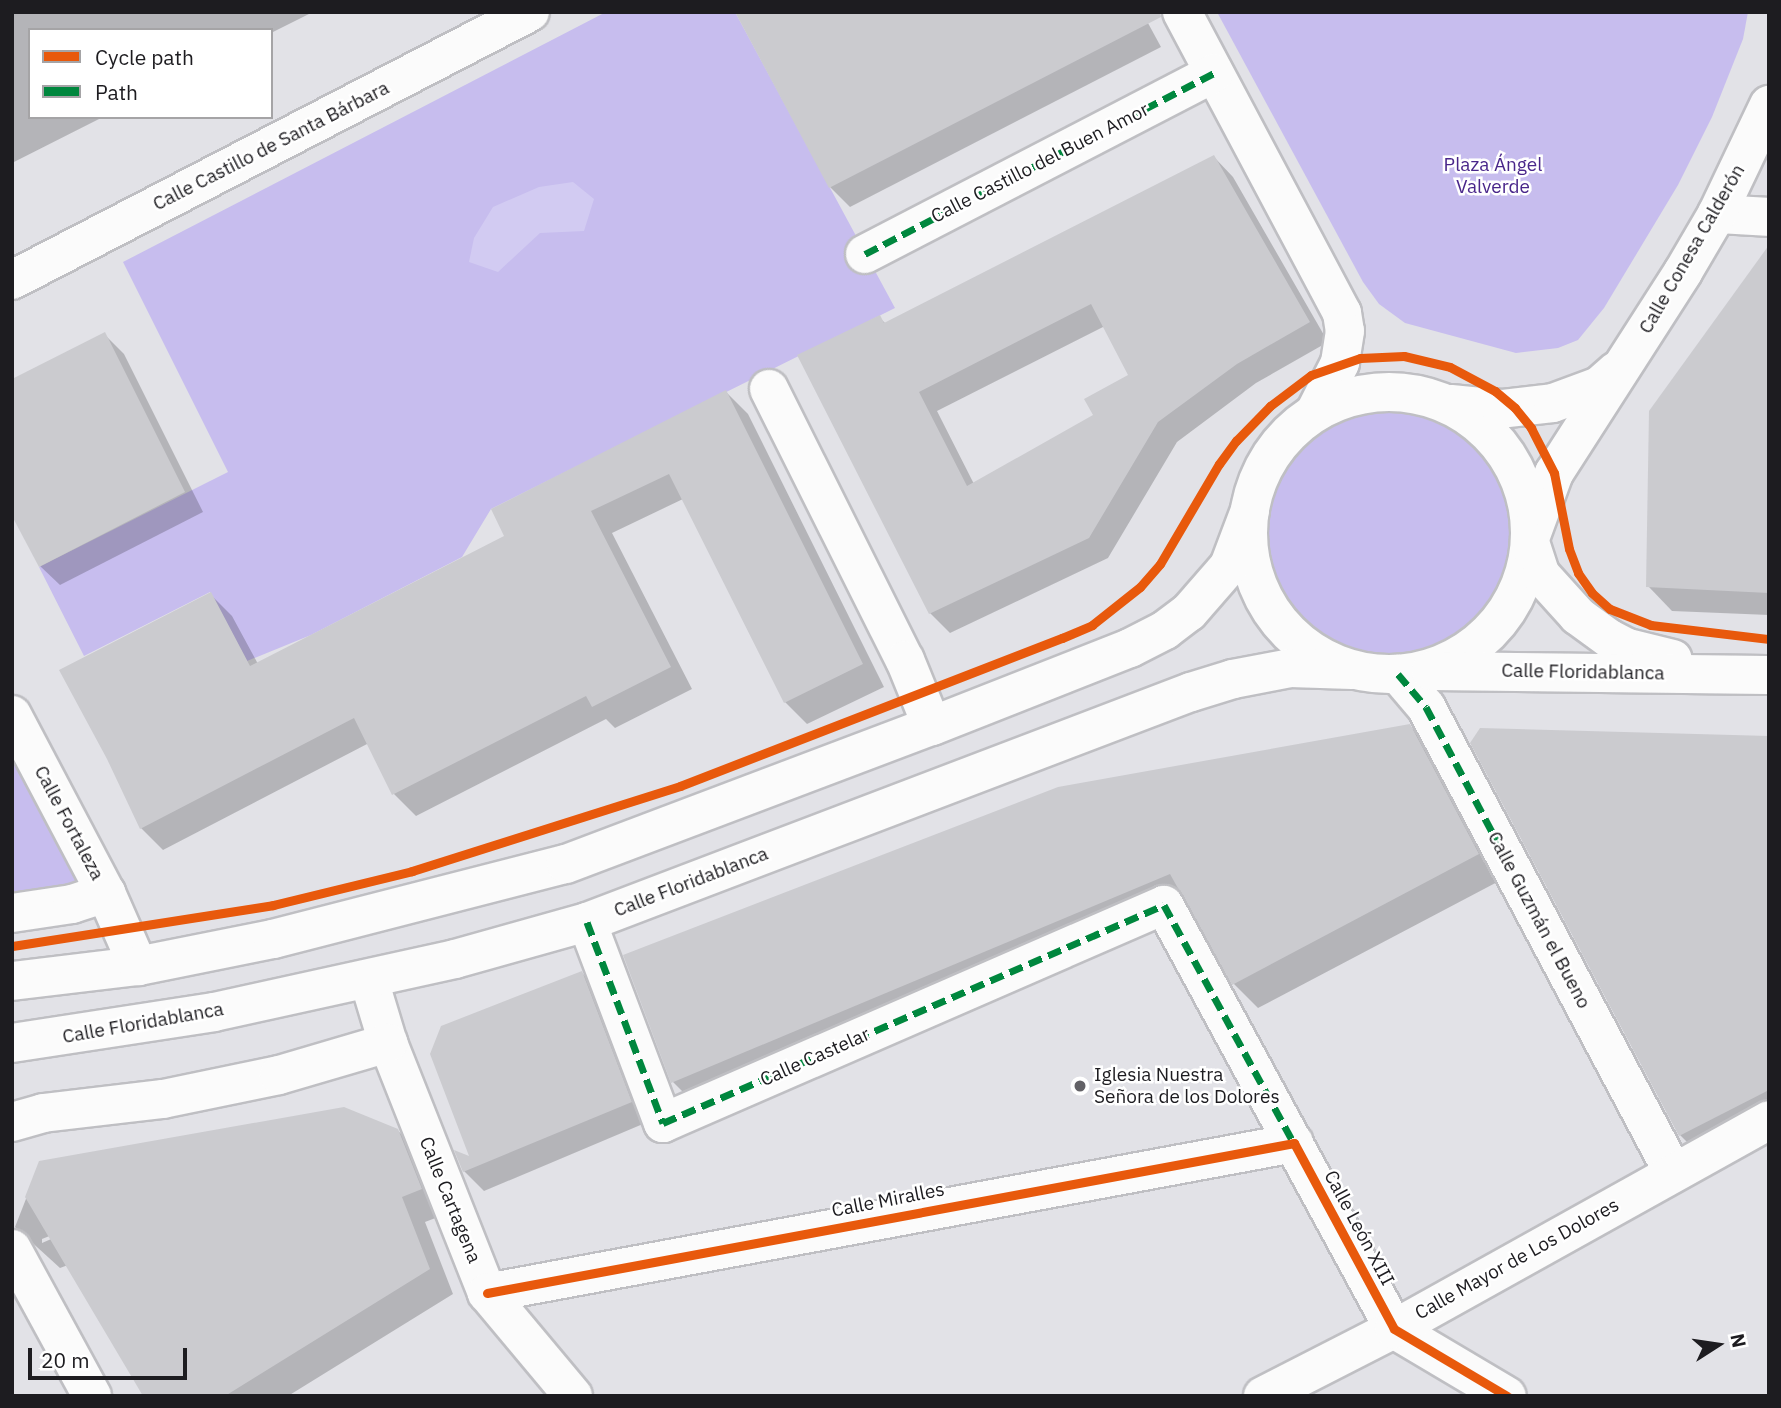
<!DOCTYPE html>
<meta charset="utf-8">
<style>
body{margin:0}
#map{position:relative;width:1781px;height:1408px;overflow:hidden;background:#e2e2e7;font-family:"IBM Plex Sans",sans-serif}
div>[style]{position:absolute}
.green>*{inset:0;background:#c7bdee}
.round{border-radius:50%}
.water>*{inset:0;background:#d2cbf2}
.shadow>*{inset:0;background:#0003}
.building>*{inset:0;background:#cbcbcf}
.roads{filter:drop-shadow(2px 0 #bfbfc3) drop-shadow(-2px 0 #bfbfc3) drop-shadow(0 2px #bfbfc3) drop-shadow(0 -2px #bfbfc3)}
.minor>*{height:38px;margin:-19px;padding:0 19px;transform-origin:19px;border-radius:19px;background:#fbfbfb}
.major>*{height:38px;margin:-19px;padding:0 19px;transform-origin:19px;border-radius:19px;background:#fbfbfb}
.major>.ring{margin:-19px;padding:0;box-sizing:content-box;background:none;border:38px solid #fbfbfb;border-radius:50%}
.quiet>*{height:7px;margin-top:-3.5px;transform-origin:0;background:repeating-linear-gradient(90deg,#00873e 0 14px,transparent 0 21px)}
.cycleway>*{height:9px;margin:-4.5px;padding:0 4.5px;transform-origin:4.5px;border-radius:4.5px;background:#e8590c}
.dots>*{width:19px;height:19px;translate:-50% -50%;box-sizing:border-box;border:4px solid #fff;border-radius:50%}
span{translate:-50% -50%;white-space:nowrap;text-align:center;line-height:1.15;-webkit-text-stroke:5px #fff;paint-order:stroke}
.street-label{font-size:19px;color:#1d1c20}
.park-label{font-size:19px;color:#49268a}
.poi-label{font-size:19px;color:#1d1c20}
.left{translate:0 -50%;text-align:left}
.frame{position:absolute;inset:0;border:14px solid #1d1c20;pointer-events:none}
.legend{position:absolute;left:28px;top:28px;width:245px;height:91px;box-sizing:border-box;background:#fff;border:2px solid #a5a4a6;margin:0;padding:9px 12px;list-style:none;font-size:21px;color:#1d1c20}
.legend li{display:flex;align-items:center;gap:14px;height:35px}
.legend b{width:35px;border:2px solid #a5a4a6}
.north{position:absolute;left:1683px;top:1310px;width:70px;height:70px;-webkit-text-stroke:5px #fff;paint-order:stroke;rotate:78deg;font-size:19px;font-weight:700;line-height:28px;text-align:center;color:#1d1c20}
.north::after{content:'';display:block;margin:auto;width:24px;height:32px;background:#1d1c20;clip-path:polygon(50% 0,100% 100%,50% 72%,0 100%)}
.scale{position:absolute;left:28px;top:1348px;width:159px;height:32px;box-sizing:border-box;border:4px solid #1d1c20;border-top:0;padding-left:9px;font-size:21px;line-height:24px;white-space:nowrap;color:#1d1c20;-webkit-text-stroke:5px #fff;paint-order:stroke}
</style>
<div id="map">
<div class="green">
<i style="clip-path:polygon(606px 12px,735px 12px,895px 308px,491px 509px,462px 557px,311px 635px,247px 661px,210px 592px,84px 656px,39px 567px,228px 472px,123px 262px)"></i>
<i style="clip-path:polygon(1217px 12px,1748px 12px,1743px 39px,1712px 117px,1678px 185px,1604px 308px,1578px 340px,1558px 348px,1516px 353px,1405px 323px,1379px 304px,1363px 282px)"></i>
<i class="round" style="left:1248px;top:392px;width:282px;height:282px"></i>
<i style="clip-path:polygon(31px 750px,106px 893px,12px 913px,12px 760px)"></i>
</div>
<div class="water">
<i style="clip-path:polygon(573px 182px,594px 199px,584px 231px,540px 233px,498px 272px,469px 262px,474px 238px,493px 207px,539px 187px)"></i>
</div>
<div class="shadow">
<i style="clip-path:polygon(12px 12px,313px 12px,271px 33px,271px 30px,30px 30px,30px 117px,103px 117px,12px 163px)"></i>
<i style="clip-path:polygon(737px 12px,1142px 12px,1161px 47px,850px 207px,830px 187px)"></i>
<i style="clip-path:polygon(evenodd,1214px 157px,1233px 177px,1328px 342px,1256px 383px,1177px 442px,1108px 558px,950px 633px,930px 613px,879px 317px,886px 324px,1214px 157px,1105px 326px,1131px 375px,1095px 416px,974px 484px,937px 411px,1105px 326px)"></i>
<i style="clip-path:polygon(1769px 256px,1769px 615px,1672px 611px,1648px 586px)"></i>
<i style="clip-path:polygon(104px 334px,124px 354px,203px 512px,60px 585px,40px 566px)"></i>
<i style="clip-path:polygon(726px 392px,748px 414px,884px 687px,807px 724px,785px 702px,683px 499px,612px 533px,692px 689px,615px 728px,606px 719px,416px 816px,394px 794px,369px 743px,163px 850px,141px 828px,210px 594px,232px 616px,258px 664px,507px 536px)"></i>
<i style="clip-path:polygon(1409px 725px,1434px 750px,1503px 879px,1258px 1008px,1233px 983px,1187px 902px,698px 1107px,673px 1082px,625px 956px)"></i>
<i style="clip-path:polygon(1769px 738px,1769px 1127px,1705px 1160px,1680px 1135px)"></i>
<i style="clip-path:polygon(582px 973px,601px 993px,650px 1121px,484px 1191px,464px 1171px)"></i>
<i style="clip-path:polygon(evenodd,397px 1130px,423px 1155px,446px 1214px,425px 1222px,453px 1294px,288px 1396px,145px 1396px,68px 1265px,60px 1268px,15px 1227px,40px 1163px,397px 1130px,57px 1233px,58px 1236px,42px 1243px,42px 1239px,57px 1233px)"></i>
</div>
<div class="building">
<i style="clip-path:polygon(735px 12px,1160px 12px,1161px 17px,829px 188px)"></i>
<i style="clip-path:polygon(evenodd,1214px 155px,1310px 322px,1237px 364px,1158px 422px,1089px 538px,929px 614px,797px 355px,880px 315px,884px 323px,1214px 155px,1091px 304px,1128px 375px,1084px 399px,1093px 415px,967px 486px,919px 392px,1091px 304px)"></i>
<i style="clip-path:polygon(1769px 245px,1769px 593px,1646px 587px,1649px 411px)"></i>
<i style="clip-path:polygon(105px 332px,185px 492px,39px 567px,12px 516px,12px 379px)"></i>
<i style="clip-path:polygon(726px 390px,863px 664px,784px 703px,669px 474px,591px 511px,671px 667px,592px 707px,586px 696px,392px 795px,354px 718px,140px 829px,107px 759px,59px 670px,211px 592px,250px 666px,504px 536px,491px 509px)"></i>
<i style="clip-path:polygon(1410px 724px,1479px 854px,1232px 985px,1170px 874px,671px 1083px,623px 955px,1058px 787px)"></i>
<i style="clip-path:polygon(1480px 728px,1769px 736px,1769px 1090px,1679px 1136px,1470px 743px)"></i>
<i style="clip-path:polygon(582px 971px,632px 1102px,463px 1172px,454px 1150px,469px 1156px,430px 1054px,441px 1026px)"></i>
<i style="clip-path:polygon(344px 1107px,398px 1129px,422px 1189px,402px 1197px,430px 1269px,225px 1396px,143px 1396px,25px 1197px,39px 1161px)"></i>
</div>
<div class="roads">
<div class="minor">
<i style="left:1182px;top:12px;width:341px;rotate:62deg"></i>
<i style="left:1342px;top:313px;width:18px;rotate:81deg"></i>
<i style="left:1345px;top:331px;width:32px;rotate:99deg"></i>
<i style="left:1340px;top:363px;width:55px;rotate:117deg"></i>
<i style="left:1717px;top:214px;width:52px;rotate:3.3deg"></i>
<i style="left:865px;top:254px;width:393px;rotate:-27.4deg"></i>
<i style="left:12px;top:280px;width:583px;rotate:-27.36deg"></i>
<i style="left:769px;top:389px;width:303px;rotate:63.4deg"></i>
<i style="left:905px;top:660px;width:71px;rotate:67.8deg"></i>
<i style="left:1398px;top:674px;width:43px;rotate:49.7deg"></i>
<i style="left:1426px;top:707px;width:527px;rotate:62.02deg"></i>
<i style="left:12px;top:715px;width:201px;rotate:62.2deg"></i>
<i style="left:106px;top:893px;width:80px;rotate:66.3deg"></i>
<i style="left:12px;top:913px;width:61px;rotate:-8.5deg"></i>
<i style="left:72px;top:904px;width:36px;rotate:-18deg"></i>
<i style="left:587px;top:922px;width:215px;rotate:69.3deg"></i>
<i style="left:663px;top:1123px;width:546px;rotate:-23.52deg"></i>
<i style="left:1164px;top:905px;width:482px;rotate:61.5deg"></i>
<i style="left:1394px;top:1329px;width:131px;rotate:30.7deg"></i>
<i style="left:369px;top:980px;width:66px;rotate:73.2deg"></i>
<i style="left:388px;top:1043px;width:269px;rotate:68.4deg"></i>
<i style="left:487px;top:1293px;width:134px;rotate:50.1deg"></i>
<i style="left:12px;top:1122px;width:32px;rotate:-16deg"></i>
<i style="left:43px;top:1113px;width:121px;rotate:-6.7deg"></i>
<i style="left:163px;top:1099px;width:118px;rotate:-11.7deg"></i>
<i style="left:279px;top:1075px;width:114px;rotate:-16.4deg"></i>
<i style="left:12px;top:1249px;width:167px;rotate:61.4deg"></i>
<i style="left:487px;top:1293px;width:821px;rotate:-10.53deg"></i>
<i style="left:1263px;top:1396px;width:147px;rotate:-27.1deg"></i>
<i style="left:1394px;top:1329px;width:429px;rotate:-29.1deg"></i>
</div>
<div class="major">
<i class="ring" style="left:1248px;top:392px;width:244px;height:244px"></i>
<i style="left:1451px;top:404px;width:50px;rotate:5.7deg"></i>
<i style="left:1501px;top:409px;width:52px;rotate:-6.6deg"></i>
<i style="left:1553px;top:403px;width:49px;rotate:-20.3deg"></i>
<i style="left:1599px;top:386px;width:23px;rotate:-41deg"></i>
<i style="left:1532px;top:533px;width:64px;rotate:-69.9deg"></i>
<i style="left:1554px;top:473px;width:239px;rotate:-57.3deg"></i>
<i style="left:1683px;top:272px;width:67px;rotate:-59.6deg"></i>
<i style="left:1717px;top:214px;width:121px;rotate:-64.5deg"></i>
<i style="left:1530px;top:542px;width:35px;rotate:72deg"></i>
<i style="left:1541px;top:575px;width:55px;rotate:47.9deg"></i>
<i style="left:1578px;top:616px;width:39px;rotate:36deg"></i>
<i style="left:1610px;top:639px;width:20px;rotate:27deg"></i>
<i style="left:1628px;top:648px;width:46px;rotate:13.7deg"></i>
<i style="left:1431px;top:671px;width:338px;rotate:0.7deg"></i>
<i style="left:12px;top:981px;width:127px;rotate:-6.8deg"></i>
<i style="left:138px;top:966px;width:138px;rotate:-11.3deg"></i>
<i style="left:273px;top:939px;width:302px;rotate:-14.4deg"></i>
<i style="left:566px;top:864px;width:391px;rotate:-20.7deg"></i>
<i style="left:932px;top:726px;width:213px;rotate:-21.5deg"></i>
<i style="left:1130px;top:648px;width:39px;rotate:-27deg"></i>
<i style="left:1165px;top:630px;width:30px;rotate:-37deg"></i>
<i style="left:1189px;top:612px;width:61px;rotate:-49deg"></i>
<i style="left:1229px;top:566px;width:60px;rotate:-69.4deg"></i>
<i style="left:12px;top:1043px;width:204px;rotate:-8.7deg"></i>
<i style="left:214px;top:1012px;width:247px;rotate:-12.4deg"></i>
<i style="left:455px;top:959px;width:137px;rotate:-15.7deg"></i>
<i style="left:587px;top:922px;width:646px;rotate:-20.85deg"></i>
<i style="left:1191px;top:692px;width:44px;rotate:-17.2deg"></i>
<i style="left:1233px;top:679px;width:58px;rotate:-10.9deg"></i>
<i style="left:1290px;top:668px;width:62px;rotate:1.8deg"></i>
</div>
</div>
<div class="quiet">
<i style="left:865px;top:254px;width:393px;rotate:-27.4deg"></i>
<i style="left:1398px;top:674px;width:43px;rotate:49.7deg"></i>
<i style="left:1426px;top:707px;width:156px;rotate:62.1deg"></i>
<i style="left:587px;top:922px;width:215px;rotate:69.3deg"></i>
<i style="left:663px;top:1123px;width:546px;rotate:-23.52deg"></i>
<i style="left:1164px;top:905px;width:271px;rotate:61.4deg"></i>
</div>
<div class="cycleway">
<i style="left:12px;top:946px;width:264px;rotate:-8.9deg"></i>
<i style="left:273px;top:905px;width:143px;rotate:-13.7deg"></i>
<i style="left:412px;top:871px;width:281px;rotate:-17.6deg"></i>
<i style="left:680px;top:786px;width:410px;rotate:-21.2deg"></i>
<i style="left:1062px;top:638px;width:33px;rotate:-23deg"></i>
<i style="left:1092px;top:625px;width:61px;rotate:-38.4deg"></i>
<i style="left:1140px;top:587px;width:30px;rotate:-49deg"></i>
<i style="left:1160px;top:564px;width:116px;rotate:-59.5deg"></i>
<i style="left:1219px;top:464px;width:29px;rotate:-54deg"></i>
<i style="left:1236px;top:441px;width:49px;rotate:-45.8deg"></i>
<i style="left:1270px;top:406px;width:51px;rotate:-37.1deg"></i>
<i style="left:1311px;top:375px;width:52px;rotate:-19.1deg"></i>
<i style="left:1360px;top:358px;width:44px;rotate:-2.6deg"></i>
<i style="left:1404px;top:356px;width:47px;rotate:13.4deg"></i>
<i style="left:1450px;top:367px;width:51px;rotate:28.1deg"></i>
<i style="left:1495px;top:391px;width:26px;rotate:40deg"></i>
<i style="left:1515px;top:408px;width:26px;rotate:51deg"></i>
<i style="left:1531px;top:428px;width:51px;rotate:62.9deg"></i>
<i style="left:1554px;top:473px;width:77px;rotate:78.8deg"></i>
<i style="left:1569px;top:549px;width:26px;rotate:69deg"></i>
<i style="left:1578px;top:573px;width:24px;rotate:55deg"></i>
<i style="left:1592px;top:593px;width:24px;rotate:42deg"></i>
<i style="left:1610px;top:609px;width:44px;rotate:21.3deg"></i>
<i style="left:1651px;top:625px;width:119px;rotate:6.8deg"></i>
<i style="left:487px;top:1293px;width:821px;rotate:-10.53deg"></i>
<i style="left:1294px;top:1143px;width:211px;rotate:61.7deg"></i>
<i style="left:1394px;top:1329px;width:131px;rotate:30.7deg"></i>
</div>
<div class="dots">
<i style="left:1080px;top:1086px;background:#626166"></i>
</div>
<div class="street-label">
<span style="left:271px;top:146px;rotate:-27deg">Calle Castillo de Santa Bárbara</span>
<span style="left:1040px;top:163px;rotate:-27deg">Calle Castillo del Buen Amor</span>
<span style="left:1692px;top:249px;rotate:-60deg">Calle Conesa Calderón</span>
<span style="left:1583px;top:672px;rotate:1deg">Calle Floridablanca</span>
<span style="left:69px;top:823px;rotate:62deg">Calle Fortaleza</span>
<span style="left:691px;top:882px;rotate:-21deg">Calle Floridablanca</span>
<span style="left:1539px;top:920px;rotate:62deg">Calle Guzmán el Bueno</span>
<span style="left:143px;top:1023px;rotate:-10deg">Calle Floridablanca</span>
<span style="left:815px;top:1057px;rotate:-24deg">Calle Castelar</span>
<span style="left:450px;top:1200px;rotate:68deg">Calle Cartagena</span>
<span style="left:888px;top:1200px;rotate:-11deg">Calle Miralles</span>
<span style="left:1359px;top:1228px;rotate:62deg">Calle León XIII</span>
<span style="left:1517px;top:1259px;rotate:-29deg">Calle Mayor de Los Dolores</span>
</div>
<div class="park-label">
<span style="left:1493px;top:176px">Plaza Ángel<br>Valverde</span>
</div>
<div class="poi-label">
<span class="left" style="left:1094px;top:1086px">Iglesia Nuestra<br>Señora de los Dolores</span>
</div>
<div class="frame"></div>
<ul class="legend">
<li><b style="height:9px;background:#e8590c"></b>Cycle path</li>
<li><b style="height:9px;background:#00873e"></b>Path</li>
</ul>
<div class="north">N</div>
<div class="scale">20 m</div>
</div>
